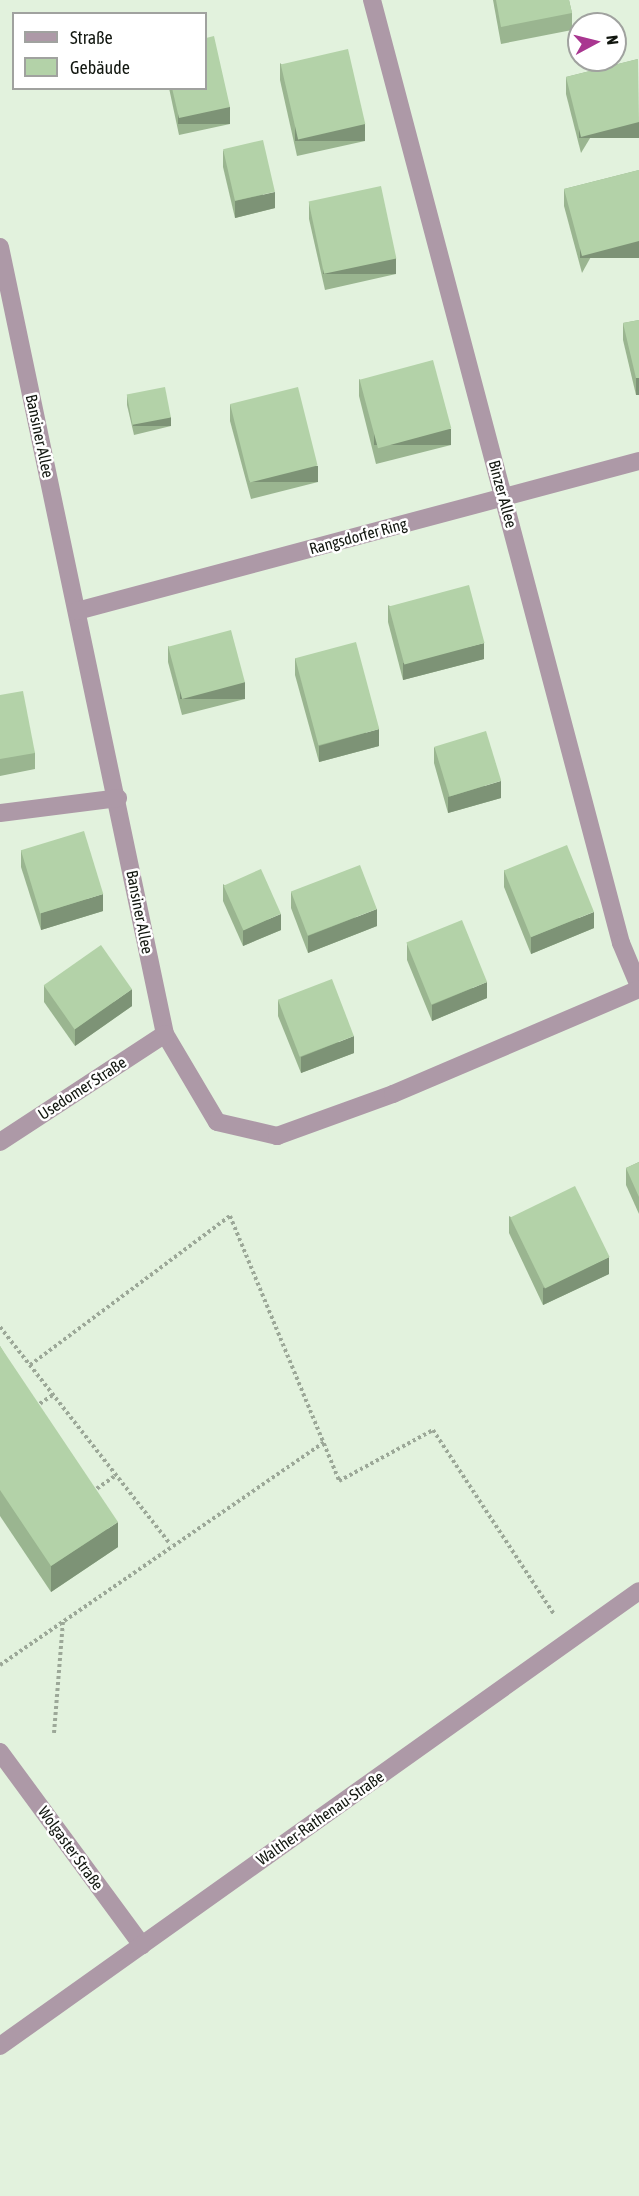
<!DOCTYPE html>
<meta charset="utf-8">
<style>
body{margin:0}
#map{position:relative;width:639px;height:2196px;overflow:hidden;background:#e2f2dd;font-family:"Asap Condensed",sans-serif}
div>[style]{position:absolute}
.path>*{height:4px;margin-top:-2px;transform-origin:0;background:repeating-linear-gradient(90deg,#9ca898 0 3px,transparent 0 6px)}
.minor>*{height:18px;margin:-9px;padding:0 9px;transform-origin:9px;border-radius:9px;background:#ad99a7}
.wall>*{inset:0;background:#9ab590}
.shaded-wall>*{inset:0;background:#7d9376;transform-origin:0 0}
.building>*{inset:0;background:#b3d2a8;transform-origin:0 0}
span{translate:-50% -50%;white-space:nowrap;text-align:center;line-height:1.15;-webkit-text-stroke:5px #fff;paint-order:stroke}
.street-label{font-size:16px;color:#11160f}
.legend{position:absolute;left:12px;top:12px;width:195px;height:78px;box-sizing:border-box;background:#fff;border:2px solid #a0a29f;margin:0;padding:8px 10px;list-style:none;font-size:18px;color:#11160f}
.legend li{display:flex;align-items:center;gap:12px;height:30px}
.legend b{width:30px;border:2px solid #a0a29f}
.north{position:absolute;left:567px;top:12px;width:60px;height:60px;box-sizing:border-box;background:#fff;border:2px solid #a0a29f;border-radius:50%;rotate:83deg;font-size:16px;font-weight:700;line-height:24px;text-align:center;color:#11160f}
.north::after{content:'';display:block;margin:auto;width:21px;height:27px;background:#a93690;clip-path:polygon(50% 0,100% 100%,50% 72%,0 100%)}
</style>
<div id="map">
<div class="path">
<i style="left:0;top:1327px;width:276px;rotate:51.9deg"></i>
<i style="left:30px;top:1365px;width:249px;rotate:-36.7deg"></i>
<i style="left:230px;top:1216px;width:287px;rotate:67.6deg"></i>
<i style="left:339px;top:1481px;width:107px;rotate:-28.5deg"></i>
<i style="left:433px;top:1430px;width:220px;rotate:56.7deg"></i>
<i style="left:35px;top:1407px;width:22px;rotate:-34deg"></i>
<i style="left:92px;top:1492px;width:29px;rotate:-35deg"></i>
<i style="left:0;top:1665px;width:393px;rotate:-34.5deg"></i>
<i style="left:54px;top:1733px;width:112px;rotate:-85.4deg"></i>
</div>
<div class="minor">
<i style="left:372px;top:0;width:975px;rotate:75.21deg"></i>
<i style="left:621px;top:943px;width:47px;rotate:67.3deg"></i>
<i style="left:0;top:247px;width:804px;rotate:78.16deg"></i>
<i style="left:165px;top:1034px;width:102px;rotate:59.4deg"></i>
<i style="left:217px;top:1122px;width:62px;rotate:13.1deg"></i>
<i style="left:277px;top:1136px;width:123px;rotate:-19.9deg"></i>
<i style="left:393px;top:1094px;width:267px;rotate:-23.1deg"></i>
<i style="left:77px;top:611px;width:582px;rotate:-14.94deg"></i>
<i style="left:0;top:813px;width:119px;rotate:-7.2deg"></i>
<i style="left:0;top:1142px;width:197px;rotate:-33.2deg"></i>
<i style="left:0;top:1752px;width:240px;rotate:53.7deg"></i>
<i style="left:0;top:2046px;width:784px;rotate:-35.45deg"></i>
</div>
<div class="wall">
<i style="clip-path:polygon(493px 0,569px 0,572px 13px,572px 30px,501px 44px)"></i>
<i style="clip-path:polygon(638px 59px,581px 153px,566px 94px,566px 77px)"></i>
<i style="clip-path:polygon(280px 63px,365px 141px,297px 156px,280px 80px)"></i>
<i style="clip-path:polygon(169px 88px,206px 88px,230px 124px,179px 135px)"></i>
<i style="clip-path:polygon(223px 150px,275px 208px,235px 218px,223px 167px)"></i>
<i style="clip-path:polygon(639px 170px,582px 273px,564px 206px,564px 189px)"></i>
<i style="clip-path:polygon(309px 202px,396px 274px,325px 290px,309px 219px)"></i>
<i style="clip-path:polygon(639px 320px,639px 394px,636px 395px,623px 340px,623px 323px)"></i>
<i style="clip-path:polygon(359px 379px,451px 445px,376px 464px,359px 396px)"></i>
<i style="clip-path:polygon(127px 396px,171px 426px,134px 435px,127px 405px)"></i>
<i style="clip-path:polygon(230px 404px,318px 482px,251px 499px,230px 421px)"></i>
<i style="clip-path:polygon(388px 605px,484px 659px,403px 680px,388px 622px)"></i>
<i style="clip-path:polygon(168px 646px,245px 699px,182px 715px,168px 662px)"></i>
<i style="clip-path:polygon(295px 658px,379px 746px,319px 762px,295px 675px)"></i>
<i style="clip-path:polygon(0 695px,35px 753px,35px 769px,0 776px)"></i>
<i style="clip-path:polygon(434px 747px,501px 798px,448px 813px,434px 763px)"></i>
<i style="clip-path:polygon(21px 850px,103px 911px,41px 930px,21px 867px)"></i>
<i style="clip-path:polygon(504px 870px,594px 928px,531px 954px,504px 887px)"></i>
<i style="clip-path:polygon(223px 884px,281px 930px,243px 946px,223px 901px)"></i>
<i style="clip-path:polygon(291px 892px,377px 926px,308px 953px,291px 908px)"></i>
<i style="clip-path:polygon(407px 943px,487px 998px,432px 1021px,407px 960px)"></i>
<i style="clip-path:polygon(44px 985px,132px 1006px,75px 1046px,44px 1002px)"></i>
<i style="clip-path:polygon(278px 1000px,354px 1053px,301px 1073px,278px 1016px)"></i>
<i style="clip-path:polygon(639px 1162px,639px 1214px,626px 1185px,626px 1168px)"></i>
<i style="clip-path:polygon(509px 1216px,609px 1274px,543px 1305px,509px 1233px)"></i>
<i style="clip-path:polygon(0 1346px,118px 1547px,51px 1592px,0 1516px)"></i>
</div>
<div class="shaded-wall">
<i style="left:230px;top:107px;width:17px;height:52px;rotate:90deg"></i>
<i style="left:639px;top:122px;width:16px;height:60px;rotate:90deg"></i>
<i style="left:365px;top:124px;width:17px;height:70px;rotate:90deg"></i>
<i style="clip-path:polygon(275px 192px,275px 208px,235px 218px,235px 201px)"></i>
<i style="left:639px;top:241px;width:17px;height:59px;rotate:90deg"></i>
<i style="left:396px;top:258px;width:16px;height:73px;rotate:90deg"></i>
<i style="left:636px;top:378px;width:3px;height:17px"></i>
<i style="left:171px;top:417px;width:9px;height:38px;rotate:90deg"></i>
<i style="left:451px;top:429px;width:16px;height:77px;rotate:90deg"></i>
<i style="left:318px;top:466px;width:16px;height:69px;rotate:90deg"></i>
<i style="clip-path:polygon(484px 643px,484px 659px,403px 680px,403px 663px)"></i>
<i style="left:245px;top:682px;width:17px;height:65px;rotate:90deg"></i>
<i style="clip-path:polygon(379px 729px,379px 746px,319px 762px,319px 746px)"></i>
<i style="clip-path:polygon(501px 781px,501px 798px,448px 813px,448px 797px)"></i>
<i style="clip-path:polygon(103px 894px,103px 911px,41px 930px,41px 913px)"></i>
<i style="clip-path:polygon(377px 909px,377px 926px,308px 953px,308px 936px)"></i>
<i style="clip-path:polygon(594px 912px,594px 928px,531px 954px,531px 937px)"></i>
<i style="clip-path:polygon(281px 914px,281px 930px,243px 946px,243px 930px)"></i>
<i style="clip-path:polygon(487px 982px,487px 998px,432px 1021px,432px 1005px)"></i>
<i style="clip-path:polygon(132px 989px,132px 1006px,75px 1046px,75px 1029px)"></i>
<i style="clip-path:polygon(354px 1036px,354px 1053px,301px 1073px,301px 1057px)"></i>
<i style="clip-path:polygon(609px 1257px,609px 1274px,543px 1305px,543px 1288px)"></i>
<i style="clip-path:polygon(118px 1522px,118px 1547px,51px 1592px,51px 1566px)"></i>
</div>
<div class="building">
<i style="clip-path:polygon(496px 0,569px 0,572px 13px,501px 27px)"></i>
<i style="clip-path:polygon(214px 36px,230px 107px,179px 118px,172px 88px,206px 88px,206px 38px)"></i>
<i style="left:348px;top:49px;width:77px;height:69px;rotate:77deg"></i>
<i style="clip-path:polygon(638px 59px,639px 122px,581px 137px,566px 77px)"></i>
<i style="left:263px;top:140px;width:53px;height:41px;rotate:77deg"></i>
<i style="clip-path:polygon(639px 170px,639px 241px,582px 256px,564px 189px)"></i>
<i style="left:381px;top:186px;width:74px;height:74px;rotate:78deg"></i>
<i style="clip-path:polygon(639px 320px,639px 378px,636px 378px,623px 323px)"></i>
<i style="left:433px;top:360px;width:71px;height:76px;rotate:75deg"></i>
<i style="left:165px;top:387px;width:31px;height:39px;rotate:79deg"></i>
<i style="left:298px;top:387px;width:81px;height:70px;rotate:76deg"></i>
<i style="left:469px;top:585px;width:60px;height:83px;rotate:75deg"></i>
<i style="left:231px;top:630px;width:54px;height:65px;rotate:75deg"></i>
<i style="left:356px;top:642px;width:90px;height:63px;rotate:75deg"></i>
<i style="clip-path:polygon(23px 691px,35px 753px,0 759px,0 695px)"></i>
<i style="left:486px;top:731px;width:52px;height:54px;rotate:73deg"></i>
<i style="left:84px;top:831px;width:66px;height:66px;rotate:73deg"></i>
<i style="left:567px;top:845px;width:72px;height:68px;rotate:68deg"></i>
<i style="left:360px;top:865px;width:47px;height:74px;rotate:69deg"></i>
<i style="left:261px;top:869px;width:49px;height:41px;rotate:66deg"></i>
<i style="left:462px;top:920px;width:67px;height:60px;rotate:68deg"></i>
<i style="left:101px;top:945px;width:54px;height:70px;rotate:55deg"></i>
<i style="left:332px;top:979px;width:61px;height:58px;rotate:69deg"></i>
<i style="clip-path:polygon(639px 1162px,639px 1197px,626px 1168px)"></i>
<i style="left:575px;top:1186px;width:79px;height:72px;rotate:64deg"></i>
<i style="clip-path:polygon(0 1346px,118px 1522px,51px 1566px,0 1490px)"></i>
</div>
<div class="street-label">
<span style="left:40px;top:436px;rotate:78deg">Bansiner Allee</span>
<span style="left:503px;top:494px;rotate:75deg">Binzer Allee</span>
<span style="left:358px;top:536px;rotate:-15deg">Rangsdorfer Ring</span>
<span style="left:140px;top:912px;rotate:79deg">Bansiner Allee</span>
<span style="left:82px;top:1088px;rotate:-33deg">Usedomer Straße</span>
<span style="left:320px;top:1818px;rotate:-35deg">Walther-Rathenau-Straße</span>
<span style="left:71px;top:1848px;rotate:54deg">Wolgaster Straße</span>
</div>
<ul class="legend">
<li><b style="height:8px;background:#ad99a7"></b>Straße</li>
<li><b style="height:16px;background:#b3d2a8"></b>Gebäude</li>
</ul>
<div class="north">N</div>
</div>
